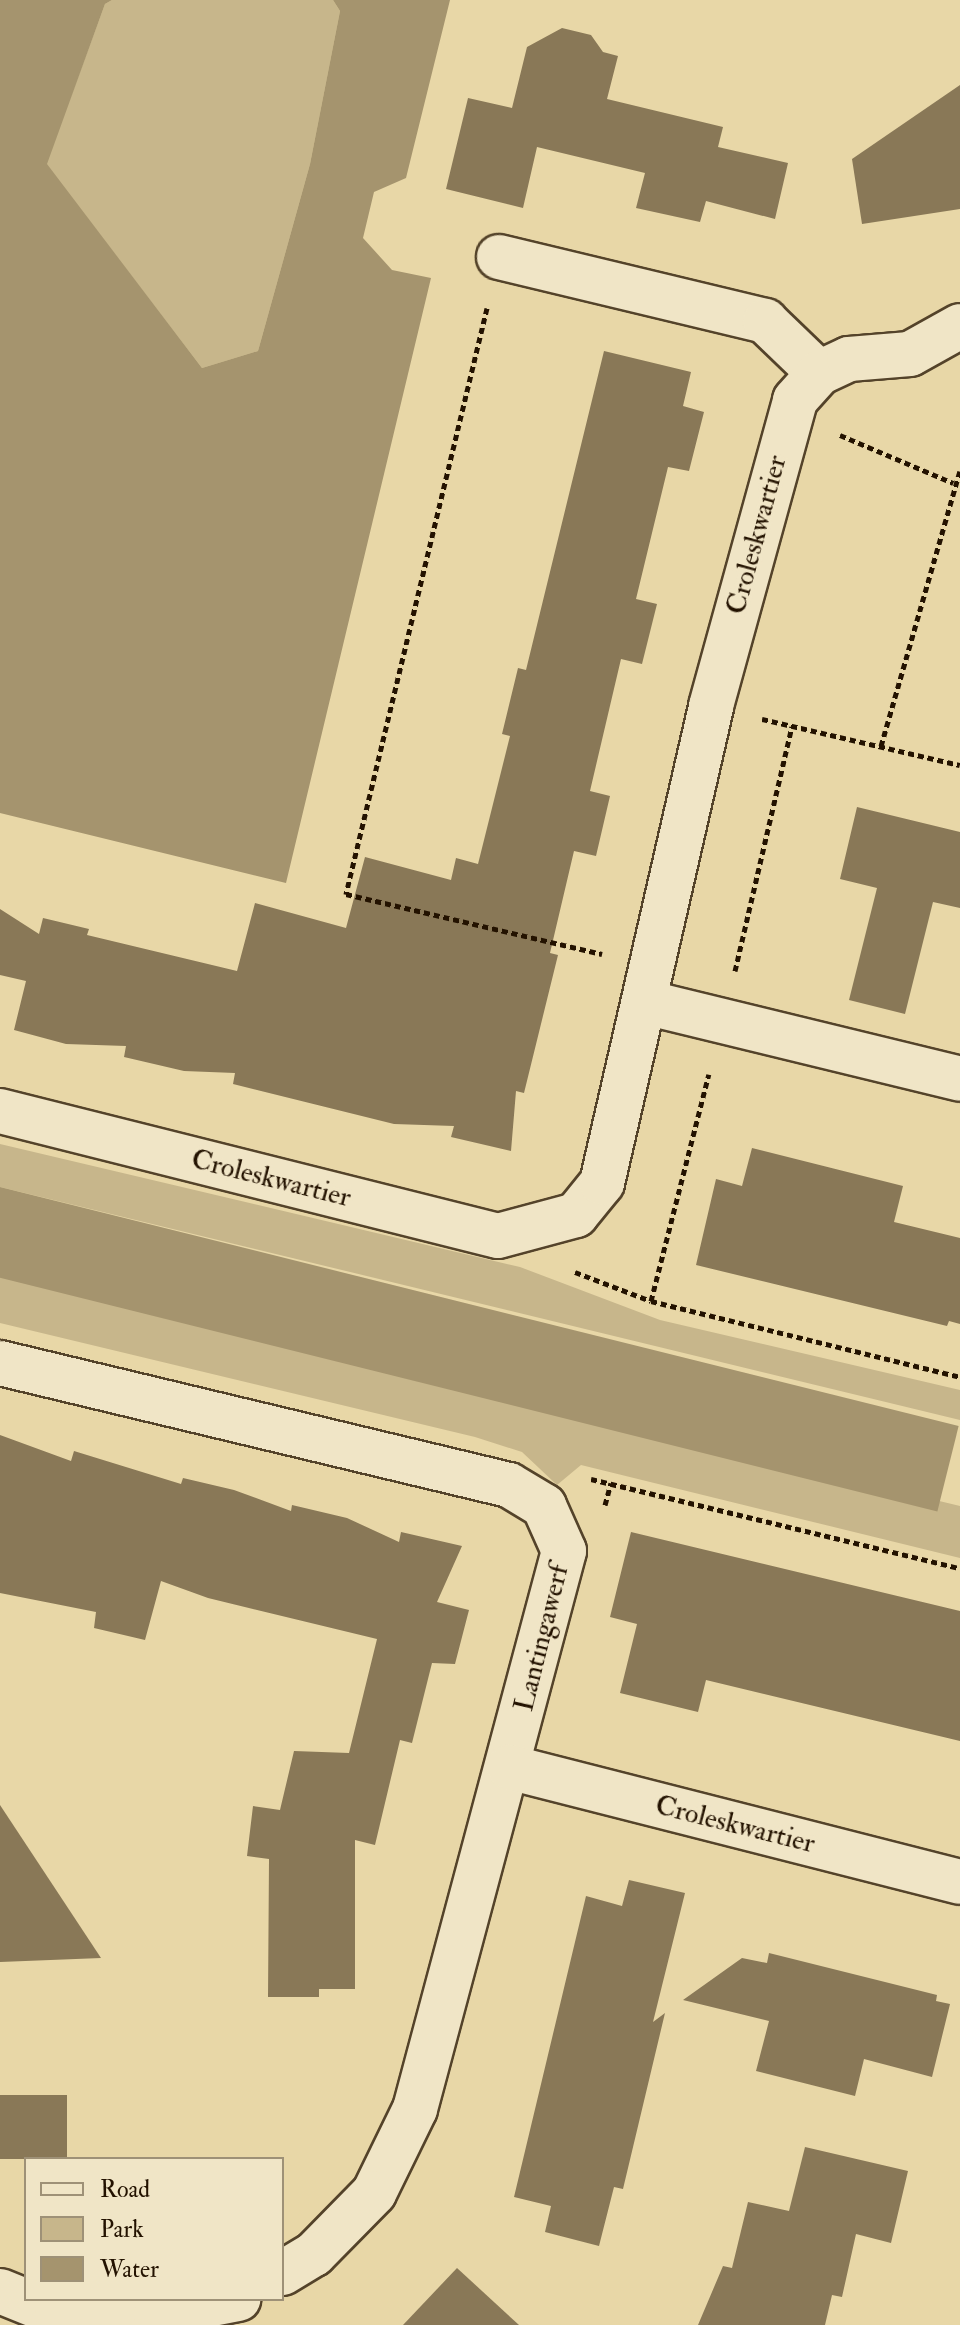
<!DOCTYPE html>
<style>
body{margin:0}
#map{position:relative;width:960px;height:2325px;overflow:hidden;background:#e8d7a7;font-family:"IM FELL Double Pica",serif}
div>[style]{position:absolute}
.green>*{inset:0;background:#c7b68b}
.water>*{inset:0;background:#a5946e;transform-origin:0 0}
.building>*{inset:0;background:#897857;transform-origin:0 0}
.path>*{height:5px;margin-top:-2.5px;transform-origin:0;background:repeating-linear-gradient(90deg,#231200 0 6px,transparent 0 10px)}
.roads{filter:drop-shadow(2px 0 #54432a) drop-shadow(-2px 0 #54432a) drop-shadow(0 2px #54432a) drop-shadow(0 -2px #54432a)}
.minor>*{height:44px;margin:-22px;padding:0 22px;transform-origin:22px;border-radius:22px;background:#f0e5c6}
span{translate:-50% -50%;white-space:nowrap;text-align:center;line-height:1.15;-webkit-text-stroke:7px #f0e5c6;paint-order:stroke}
.street-label{font-size:28px;color:#231200}
.legend{position:absolute;left:24px;top:2157px;width:260px;height:144px;box-sizing:border-box;background:#f0e5c6;border:2px solid #9e9177;margin:0;padding:10px 14px;list-style:none;font-size:24px;color:#231200}
.legend li{display:flex;align-items:center;gap:16px;height:40px}
.legend b{width:40px;border:2px solid #9e9177}
</style>
<div id="map">
<div class="green">
<i style="clip-path:polygon(112px 0,333px 0,340px 11px,310px 164px,258px 351px,202px 368px,46px 164px,105px 4px)"></i>
<i style="clip-path:polygon(0 1144px,520px 1267px,660px 1320px,960px 1390px,960px 1420px,0 1187px)"></i>
<i style="clip-path:polygon(0 1275px,960px 1506px,960px 1558px,581px 1465px,557px 1485px,522px 1452px,475px 1437px,0 1323px)"></i>
</div>
<div class="water">
<i style="clip-path:polygon(0 0,112px 0,105px 4px,47px 164px,202px 368px,258px 351px,310px 164px,340px 11px,333px 0,450px 0,406px 178px,374px 192px,363px 238px,392px 270px,431px 278px,286px 883px,0 813px)"></i>
<i style="left:0;top:1187px;width:988px;height:88px;rotate:14deg"></i>
</div>
<div class="building">
<i style="clip-path:polygon(562px 28px,591px 35px,603px 52px,618px 56px,607px 99px,723px 127px,718px 147px,788px 163px,775px 219px,706px 201px,700px 222px,636px 208px,645px 173px,537px 147px,523px 208px,446px 189px,468px 98px,512px 108px,527px 47px)"></i>
<i style="clip-path:polygon(960px 85px,960px 209px,862px 224px,852px 159px)"></i>
<i style="clip-path:polygon(604px 351px,691px 372px,683px 406px,704px 412px,689px 471px,668px 467px,636px 599px,657px 604px,642px 664px,621px 659px,590px 791px,610px 796px,596px 856px,574px 851px,550px 953px,558px 955px,524px 1093px,516px 1091px,511px 1151px,451px 1137px,454px 1126px,394px 1124px,233px 1084px,235px 1073px,184px 1071px,124px 1057px,126px 1046px,66px 1044px,14px 1030px,26px 981px,0 975px,0 909px,39px 934px,43px 918px,89px 929px,87px 935px,237px 971px,255px 903px,346px 928px,365px 857px,451px 880px,456px 858px,478px 864px,510px 736px,502px 734px,518px 668px,526px 670px)"></i>
<i style="clip-path:polygon(857px 807px,960px 832px,960px 908px,933px 902px,905px 1014px,849px 1000px,877px 888px,840px 879px)"></i>
<i style="clip-path:polygon(752px 1148px,903px 1186px,894px 1222px,960px 1238px,960px 1324px,949px 1321px,947px 1326px,696px 1265px,716px 1179px,742px 1186px)"></i>
<i style="clip-path:polygon(0 1435px,71px 1461px,74px 1451px,181px 1484px,183px 1478px,234px 1490px,291px 1511px,292px 1505px,347px 1518px,399px 1542px,401px 1532px,462px 1546px,437px 1602px,469px 1610px,455px 1664px,432px 1663px,412px 1743px,400px 1740px,375px 1845px,355px 1840px,355px 1989px,319px 1989px,319px 1997px,268px 1997px,269px 1859px,247px 1856px,253px 1806px,280px 1810px,294px 1751px,349px 1753px,377px 1639px,208px 1598px,161px 1581px,145px 1640px,94px 1628px,96px 1612px,0 1593px)"></i>
<i style="clip-path:polygon(631px 1532px,960px 1611px,960px 1741px,706px 1680px,698px 1712px,620px 1693px,637px 1624px,610px 1617px)"></i>
<i style="clip-path:polygon(0 1805px,101px 1958px,0 1962px)"></i>
<i style="clip-path:polygon(629px 1880px,685px 1893px,653px 2022px,665px 2013px,623px 2189px,614px 2187px,599px 2246px,545px 2232px,551px 2206px,514px 2197px,586px 1896px,622px 1906px)"></i>
<i style="clip-path:polygon(769px 1953px,937px 1995px,936px 2001px,950px 2004px,932px 2077px,864px 2059px,855px 2096px,756px 2071px,769px 2021px,683px 2000px,742px 1958px,767px 1963px)"></i>
<i style="left:0;top:2095px;width:67px;height:64px"></i>
<i style="clip-path:polygon(805px 2147px,908px 2171px,891px 2243px,856px 2234px,842px 2297px,832px 2295px,825px 2325px,698px 2325px,723px 2266px,732px 2268px,748px 2202px,789px 2211px)"></i>
<i style="clip-path:polygon(457px 2268px,519px 2325px,403px 2325px)"></i>
</div>
<div class="path">
<i style="left:487px;top:308px;width:603px;rotate:103.53deg"></i>
<i style="left:346px;top:894px;width:263px;rotate:13.2deg"></i>
<i style="left:840px;top:435px;width:123px;rotate:23deg"></i>
<i style="left:762px;top:719px;width:203px;rotate:13.1deg"></i>
<i style="left:881px;top:746px;width:286px;rotate:-74deg"></i>
<i style="left:735px;top:971px;width:251px;rotate:-76.9deg"></i>
<i style="left:575px;top:1272px;width:81px;rotate:20.9deg"></i>
<i style="left:651px;top:1301px;width:318px;rotate:13.8deg"></i>
<i style="left:651px;top:1301px;width:234px;rotate:-75.7deg"></i>
<i style="left:591px;top:1479px;width:380px;rotate:13.6deg"></i>
<i style="left:605px;top:1505px;width:23px;rotate:-75deg"></i>
</div>
<div class="roads">
<div class="minor">
<i style="left:499px;top:257px;width:274px;rotate:13.5deg"></i>
<i style="left:765px;top:321px;width:75px;rotate:43.9deg"></i>
<i style="left:645px;top:1002px;width:324px;rotate:13.7deg"></i>
<i style="left:0;top:1111px;width:513px;rotate:14.09deg"></i>
<i style="left:498px;top:1236px;width:81px;rotate:-15.1deg"></i>
<i style="left:576px;top:1215px;width:41px;rotate:-50.9deg"></i>
<i style="left:602px;top:1183px;width:489px;rotate:-77.1deg"></i>
<i style="left:711px;top:706px;width:317px;rotate:-74.6deg"></i>
<i style="left:795px;top:400px;width:36px;rotate:-48deg"></i>
<i style="left:819px;top:373px;width:33px;rotate:-25deg"></i>
<i style="left:849px;top:359px;width:61px;rotate:-4.7deg"></i>
<i style="left:910px;top:354px;width:57px;rotate:-29.2deg"></i>
<i style="left:0;top:1363px;width:523px;rotate:13.48deg"></i>
<i style="left:509px;top:1485px;width:41px;rotate:31deg"></i>
<i style="left:544px;top:1506px;width:49px;rotate:66deg"></i>
<i style="left:564px;top:1551px;width:578px;rotate:104.95deg"></i>
<i style="left:415px;top:2109px;width:93px;rotate:116deg"></i>
<i style="left:374px;top:2193px;width:86px;rotate:134.5deg"></i>
<i style="left:314px;top:2254px;width:37px;rotate:149deg"></i>
<i style="left:509px;top:1767px;width:465px;rotate:14.3deg"></i>
<i style="left:0;top:2291px;width:61px;rotate:22deg"></i>
<i style="left:57px;top:2314px;width:99px;rotate:0.6deg"></i>
<i style="left:156px;top:2315px;width:84px;rotate:-11deg"></i>
</div>
</div>
<div class="street-label">
<span style="left:757px;top:535px;rotate:-75deg">Croleskwartier</span>
<span style="left:271px;top:1179px;rotate:14deg">Croleskwartier</span>
<span style="left:542px;top:1638px;rotate:-76deg">Lantingawerf</span>
<span style="left:735px;top:1825px;rotate:14deg">Croleskwartier</span>
</div>
<ul class="legend">
<li><b style="height:10px;background:#f0e5c6"></b>Road</li>
<li><b style="height:22px;background:#c7b68b"></b>Park</li>
<li><b style="height:22px;background:#a5946e"></b>Water</li>
</ul>
</div>
